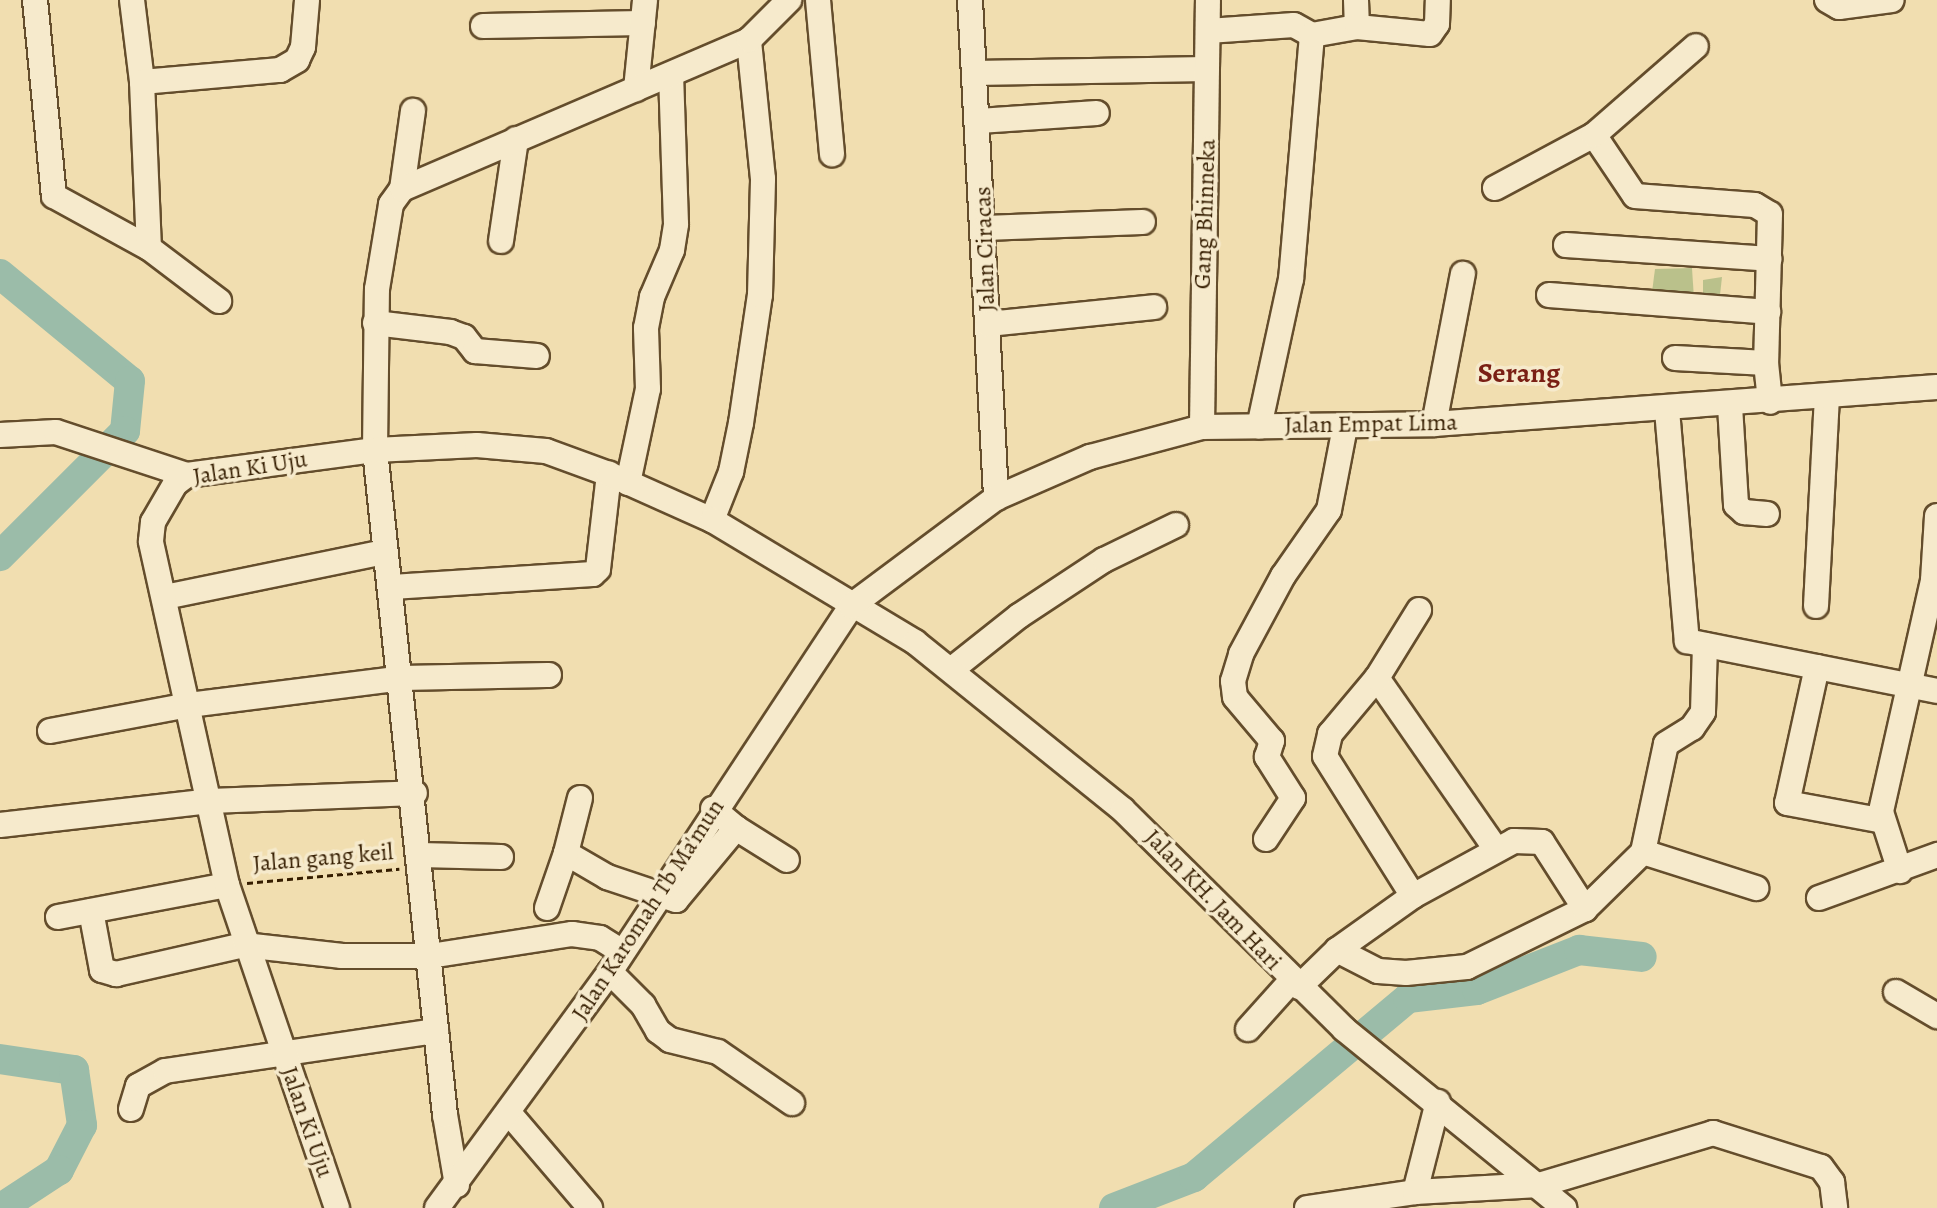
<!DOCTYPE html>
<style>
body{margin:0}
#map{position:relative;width:1937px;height:1208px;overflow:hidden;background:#f1deb0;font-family:Alegreya,serif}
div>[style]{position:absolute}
.green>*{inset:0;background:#bac18b}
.river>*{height:30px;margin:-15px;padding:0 15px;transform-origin:15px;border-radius:15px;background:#9bbca9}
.path>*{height:3px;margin-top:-1.5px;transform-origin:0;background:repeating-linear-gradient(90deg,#351d00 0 6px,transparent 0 10px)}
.roads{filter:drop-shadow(2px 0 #644d2c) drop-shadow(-2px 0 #644d2c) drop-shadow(0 2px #644d2c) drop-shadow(0 -2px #644d2c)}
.minor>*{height:24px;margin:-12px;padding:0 12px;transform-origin:12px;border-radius:12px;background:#f6eacc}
span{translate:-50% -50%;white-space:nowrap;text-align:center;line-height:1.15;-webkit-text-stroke:7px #f6eacc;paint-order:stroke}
.street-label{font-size:24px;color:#351d00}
.quarter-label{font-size:28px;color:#7a1f14;font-weight:700}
</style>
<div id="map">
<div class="green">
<i style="clip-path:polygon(1692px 268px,1694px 299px,1652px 292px,1655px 269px)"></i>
<i style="clip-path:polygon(1722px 277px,1719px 304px,1703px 303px,1703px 280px)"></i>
</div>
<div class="river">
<i style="left:0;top:274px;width:168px;rotate:39.5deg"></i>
<i style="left:130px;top:381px;width:50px;rotate:95.7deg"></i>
<i style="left:125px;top:431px;width:177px;rotate:135deg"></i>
<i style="left:0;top:1059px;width:75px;rotate:8.5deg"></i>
<i style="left:74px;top:1070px;width:56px;rotate:81.7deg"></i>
<i style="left:82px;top:1125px;width:51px;rotate:117.1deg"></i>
<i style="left:59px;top:1170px;width:69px;rotate:146.8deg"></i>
<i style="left:1114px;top:1208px;width:86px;rotate:-21.2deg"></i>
<i style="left:1194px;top:1177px;width:279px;rotate:-39.9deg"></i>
<i style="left:1408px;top:998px;width:69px;rotate:-6.6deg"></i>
<i style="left:1477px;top:990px;width:110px;rotate:-21.4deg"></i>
<i style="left:1579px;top:950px;width:63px;rotate:6.3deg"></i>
</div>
<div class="path">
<i style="left:247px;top:883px;width:153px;rotate:-5.3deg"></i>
</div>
<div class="roads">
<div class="minor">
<i style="left:35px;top:0;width:197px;rotate:84.5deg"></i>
<i style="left:54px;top:196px;width:108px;rotate:28.7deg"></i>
<i style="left:149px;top:248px;width:88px;rotate:37.1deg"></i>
<i style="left:132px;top:0;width:83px;rotate:83deg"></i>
<i style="left:142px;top:82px;width:166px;rotate:87.6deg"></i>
<i style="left:818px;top:0;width:155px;rotate:84.8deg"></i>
<i style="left:970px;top:0;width:499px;rotate:87deg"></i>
<i style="left:1356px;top:0;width:27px;rotate:88deg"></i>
<i style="left:1827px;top:0;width:14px;rotate:30deg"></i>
<i style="left:1839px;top:7px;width:53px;rotate:-7.5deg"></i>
<i style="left:483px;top:26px;width:160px;rotate:-1.1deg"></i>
<i style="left:1208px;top:31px;width:86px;rotate:-4deg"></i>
<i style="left:1294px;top:25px;width:21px;rotate:29deg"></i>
<i style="left:1312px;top:35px;width:245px;rotate:94.9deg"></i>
<i style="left:1291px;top:279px;width:151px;rotate:102.2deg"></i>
<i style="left:1312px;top:35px;width:46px;rotate:-10.1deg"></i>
<i style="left:1357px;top:27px;width:73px;rotate:5.5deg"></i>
<i style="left:1430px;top:34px;width:12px;rotate:-55deg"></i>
<i style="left:1437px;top:24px;width:24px;rotate:-88deg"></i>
<i style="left:974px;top:73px;width:233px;rotate:-1deg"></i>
<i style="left:142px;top:82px;width:139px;rotate:-5deg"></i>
<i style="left:280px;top:70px;width:20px;rotate:-30deg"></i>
<i style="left:297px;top:60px;width:14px;rotate:-65deg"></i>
<i style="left:303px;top:47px;width:47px;rotate:-85.1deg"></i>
<i style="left:636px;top:89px;width:89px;rotate:-84.2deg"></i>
<i style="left:979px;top:121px;width:118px;rotate:-3.9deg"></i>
<i style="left:1594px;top:135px;width:73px;rotate:56.1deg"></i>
<i style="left:1635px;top:196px;width:120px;rotate:4.3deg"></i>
<i style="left:1755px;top:205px;width:17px;rotate:31deg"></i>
<i style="left:1770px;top:214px;width:149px;rotate:91.5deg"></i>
<i style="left:1495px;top:188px;width:112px;rotate:-28.2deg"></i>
<i style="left:1594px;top:135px;width:135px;rotate:-41.1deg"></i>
<i style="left:402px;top:189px;width:79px;rotate:-82deg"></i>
<i style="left:984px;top:228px;width:159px;rotate:-2.2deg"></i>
<i style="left:501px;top:241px;width:103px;rotate:-81.6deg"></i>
<i style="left:1566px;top:245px;width:204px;rotate:3.9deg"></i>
<i style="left:1549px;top:295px;width:220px;rotate:4.4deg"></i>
<i style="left:375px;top:323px;width:76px;rotate:6.8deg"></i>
<i style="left:450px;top:332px;width:15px;rotate:20deg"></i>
<i style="left:464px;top:337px;width:18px;rotate:52deg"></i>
<i style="left:475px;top:351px;width:62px;rotate:4.6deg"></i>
<i style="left:988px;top:324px;width:167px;rotate:-5.8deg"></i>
<i style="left:1675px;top:358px;width:91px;rotate:3.1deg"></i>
<i style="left:1766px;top:363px;width:39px;rotate:84deg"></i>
<i style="left:1730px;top:406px;width:99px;rotate:86.5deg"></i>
<i style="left:1736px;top:505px;width:11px;rotate:41deg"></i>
<i style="left:1744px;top:512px;width:23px;rotate:5deg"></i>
<i style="left:1667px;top:410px;width:232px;rotate:85.1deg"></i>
<i style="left:1687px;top:641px;width:255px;rotate:11.3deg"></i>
<i style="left:1434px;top:424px;width:153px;rotate:-79.1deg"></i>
<i style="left:1202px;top:427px;width:427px;rotate:-89.2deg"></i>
<i style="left:0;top:435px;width:56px;rotate:-3.1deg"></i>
<i style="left:56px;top:432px;width:138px;rotate:18.2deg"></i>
<i style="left:628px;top:483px;width:96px;rotate:-78deg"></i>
<i style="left:648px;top:389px;width:61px;rotate:-91.9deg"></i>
<i style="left:646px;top:328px;width:32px;rotate:-79deg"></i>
<i style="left:652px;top:297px;width:51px;rotate:-66.9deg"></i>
<i style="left:672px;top:250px;width:26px;rotate:-81deg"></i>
<i style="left:676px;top:224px;width:147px;rotate:-91.9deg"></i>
<i style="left:712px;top:520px;width:52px;rotate:-68.4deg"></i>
<i style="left:731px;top:472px;width:50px;rotate:-78.5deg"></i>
<i style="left:741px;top:423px;width:129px;rotate:-81.6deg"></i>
<i style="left:760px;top:295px;width:116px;rotate:-88.5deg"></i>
<i style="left:763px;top:179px;width:140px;rotate:-95.8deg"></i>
<i style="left:392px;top:587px;width:201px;rotate:-3.7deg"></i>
<i style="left:593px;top:574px;width:7px;rotate:-45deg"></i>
<i style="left:598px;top:569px;width:96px;rotate:-83.4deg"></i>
<i style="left:165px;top:597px;width:225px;rotate:-11.6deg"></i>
<i style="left:1816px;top:606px;width:210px;rotate:-87deg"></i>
<i style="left:1817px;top:667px;width:139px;rotate:102.4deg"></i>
<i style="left:1787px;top:803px;width:94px;rotate:10.5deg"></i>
<i style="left:1879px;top:820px;width:246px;rotate:-77.3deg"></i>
<i style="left:1933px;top:580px;width:64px;rotate:-86.4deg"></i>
<i style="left:951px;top:670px;width:87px;rotate:-38.5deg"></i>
<i style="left:1019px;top:616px;width:102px;rotate:-33.4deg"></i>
<i style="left:1104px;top:560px;width:80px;rotate:-25.9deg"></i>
<i style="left:1377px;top:678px;width:208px;rotate:55.2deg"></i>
<i style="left:50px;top:731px;width:141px;rotate:-10.6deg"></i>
<i style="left:189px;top:705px;width:215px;rotate:-7.2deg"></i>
<i style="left:402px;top:678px;width:147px;rotate:-1.2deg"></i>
<i style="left:580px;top:798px;width:57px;rotate:104.3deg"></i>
<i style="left:566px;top:853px;width:48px;rotate:30.3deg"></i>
<i style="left:607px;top:877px;width:73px;rotate:18.4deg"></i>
<i style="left:676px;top:900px;width:94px;rotate:-50.2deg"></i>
<i style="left:736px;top:828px;width:30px;rotate:-140deg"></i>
<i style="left:1882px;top:815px;width:59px;rotate:72.2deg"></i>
<i style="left:0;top:825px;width:211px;rotate:-6.5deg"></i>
<i style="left:210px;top:801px;width:205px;rotate:-2.2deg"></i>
<i style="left:736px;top:828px;width:60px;rotate:32.1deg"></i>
<i style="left:1266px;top:839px;width:49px;rotate:-56.6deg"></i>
<i style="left:1293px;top:798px;width:49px;rotate:-122.4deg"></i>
<i style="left:1267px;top:757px;width:17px;rotate:-73deg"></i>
<i style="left:1272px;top:741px;width:57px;rotate:-130.1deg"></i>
<i style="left:1235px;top:697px;width:16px;rotate:-97deg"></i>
<i style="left:1233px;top:681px;width:28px;rotate:-73deg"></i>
<i style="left:1241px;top:654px;width:89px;rotate:-61.7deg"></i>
<i style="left:1283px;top:576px;width:80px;rotate:-55.1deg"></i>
<i style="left:1329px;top:510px;width:85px;rotate:-79.1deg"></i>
<i style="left:1643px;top:852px;width:119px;rotate:17.7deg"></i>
<i style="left:420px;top:855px;width:81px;rotate:1.4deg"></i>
<i style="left:1413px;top:896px;width:165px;rotate:-122.2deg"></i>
<i style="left:1325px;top:756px;width:23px;rotate:-77deg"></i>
<i style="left:1330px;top:734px;width:73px;rotate:-50deg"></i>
<i style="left:1377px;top:678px;width:80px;rotate:-58.3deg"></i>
<i style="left:1819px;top:898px;width:126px;rotate:-20deg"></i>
<i style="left:547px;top:908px;width:58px;rotate:-70.9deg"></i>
<i style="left:91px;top:911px;width:60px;rotate:79.4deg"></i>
<i style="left:102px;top:970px;width:15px;rotate:16deg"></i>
<i style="left:116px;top:974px;width:131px;rotate:-12.8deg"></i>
<i style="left:244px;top:945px;width:99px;rotate:6.4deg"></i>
<i style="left:342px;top:956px;width:88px"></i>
<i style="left:430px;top:956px;width:144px;rotate:-8.8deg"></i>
<i style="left:572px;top:934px;width:28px;rotate:8deg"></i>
<i style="left:600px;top:938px;width:26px;rotate:32deg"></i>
<i style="left:58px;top:917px;width:172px;rotate:-10.7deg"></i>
<i style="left:1337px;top:950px;width:46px;rotate:27.1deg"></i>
<i style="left:1378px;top:971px;width:28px;rotate:4deg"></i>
<i style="left:1406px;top:973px;width:61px;rotate:-5.6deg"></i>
<i style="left:1467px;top:967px;width:131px;rotate:-26.2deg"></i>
<i style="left:1585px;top:909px;width:81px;rotate:-44.5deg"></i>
<i style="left:1643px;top:852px;width:110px;rotate:-78deg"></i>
<i style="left:1666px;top:744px;width:31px;rotate:-32deg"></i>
<i style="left:1692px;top:728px;width:19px;rotate:-55deg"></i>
<i style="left:1703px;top:712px;width:67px;rotate:-88.3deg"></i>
<i style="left:610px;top:972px;width:47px;rotate:45deg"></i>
<i style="left:643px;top:1005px;width:30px;rotate:60deg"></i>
<i style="left:658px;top:1031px;width:15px;rotate:37deg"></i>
<i style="left:670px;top:1040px;width:49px;rotate:14deg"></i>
<i style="left:718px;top:1052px;width:90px;rotate:34.6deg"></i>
<i style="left:1299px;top:987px;width:53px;rotate:-44.2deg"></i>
<i style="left:1337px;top:950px;width:93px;rotate:-35.4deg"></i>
<i style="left:1413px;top:896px;width:115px;rotate:-28.6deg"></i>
<i style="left:1514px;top:841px;width:28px;rotate:2deg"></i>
<i style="left:1542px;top:842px;width:80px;rotate:57.3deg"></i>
<i style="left:1896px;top:992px;width:48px;rotate:30.3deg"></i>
<i style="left:1248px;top:1029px;width:64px;rotate:-48.1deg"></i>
<i style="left:131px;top:1109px;width:24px;rotate:-73deg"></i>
<i style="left:138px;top:1086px;width:31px;rotate:-29deg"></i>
<i style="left:165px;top:1071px;width:274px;rotate:-8.4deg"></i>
<i style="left:509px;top:1113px;width:125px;rotate:49.5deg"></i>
<i style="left:457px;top:1185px;width:71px;rotate:-99.7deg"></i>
<i style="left:445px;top:1115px;width:669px;rotate:-96.01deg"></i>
<i style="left:375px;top:450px;width:161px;rotate:-89.3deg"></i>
<i style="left:377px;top:289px;width:86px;rotate:-80.6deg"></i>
<i style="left:391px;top:204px;width:19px;rotate:-54deg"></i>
<i style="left:402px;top:189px;width:378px;rotate:-23.2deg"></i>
<i style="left:749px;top:40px;width:57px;rotate:-45deg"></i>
<i style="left:1415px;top:1192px;width:93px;rotate:-75.7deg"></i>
<i style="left:337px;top:1208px;width:341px;rotate:-108.8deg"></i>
<i style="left:227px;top:885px;width:352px;rotate:-102.5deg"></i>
<i style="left:151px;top:541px;width:19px;rotate:-84deg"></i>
<i style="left:153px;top:522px;width:44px;rotate:-59.9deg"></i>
<i style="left:175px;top:484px;width:15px;rotate:-37deg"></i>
<i style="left:187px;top:475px;width:190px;rotate:-7.6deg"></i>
<i style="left:375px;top:450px;width:102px;rotate:-2.8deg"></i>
<i style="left:477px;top:445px;width:69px;rotate:5deg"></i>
<i style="left:546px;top:451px;width:67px;rotate:20.1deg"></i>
<i style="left:609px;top:474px;width:113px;rotate:24.1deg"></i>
<i style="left:712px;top:520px;width:237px;rotate:31deg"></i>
<i style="left:915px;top:642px;width:267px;rotate:38.9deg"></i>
<i style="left:1123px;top:810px;width:311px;rotate:44.7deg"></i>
<i style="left:1344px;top:1029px;width:284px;rotate:39.1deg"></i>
<i style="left:437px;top:1208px;width:293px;rotate:-53.8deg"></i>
<i style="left:610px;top:972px;width:438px;rotate:-56.6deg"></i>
<i style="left:851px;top:606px;width:181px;rotate:-36.7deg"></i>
<i style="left:996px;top:498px;width:103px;rotate:-23.6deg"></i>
<i style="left:1090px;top:457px;width:116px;rotate:-15deg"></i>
<i style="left:1202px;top:427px;width:232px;rotate:-0.7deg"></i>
<i style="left:1434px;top:424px;width:504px;rotate:-4.21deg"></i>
<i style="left:1307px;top:1208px;width:109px;rotate:-8.4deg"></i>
<i style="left:1415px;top:1192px;width:124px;rotate:-3.2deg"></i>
<i style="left:1539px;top:1185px;width:182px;rotate:-16.6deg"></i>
<i style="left:1713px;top:1133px;width:113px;rotate:17.5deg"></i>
<i style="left:1821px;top:1167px;width:19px;rotate:54deg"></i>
<i style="left:1832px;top:1182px;width:26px;rotate:83deg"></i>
</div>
</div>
<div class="street-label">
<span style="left:1205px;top:214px;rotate:-88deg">Gang Bhinneka</span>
<span style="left:985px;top:249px;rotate:-92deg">Jalan Ciracas</span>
<span style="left:1371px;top:424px;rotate:-1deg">Jalan Empat Lima</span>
<span style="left:250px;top:468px;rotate:-9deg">Jalan Ki Uju</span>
<span style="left:323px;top:858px;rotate:-5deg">Jalan gang keil</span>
<span style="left:1213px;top:900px;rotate:46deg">Jalan KH. Jam Hari</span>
<span style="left:648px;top:910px;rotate:-57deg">Jalan Karomah Tb Ma'mun</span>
<span style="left:307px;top:1122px;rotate:71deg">Jalan Ki Uju</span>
</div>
<div class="quarter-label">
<span style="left:1519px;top:373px">Serang</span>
</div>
</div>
